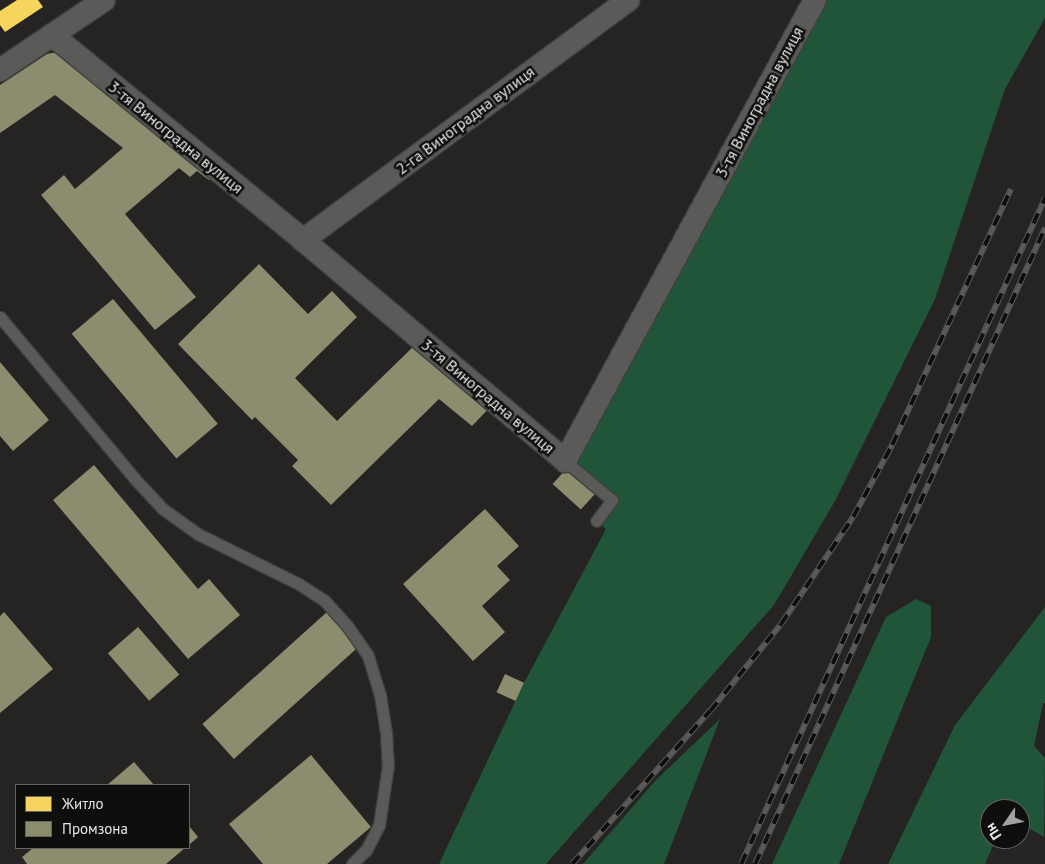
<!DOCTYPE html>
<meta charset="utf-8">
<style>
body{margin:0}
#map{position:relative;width:1045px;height:864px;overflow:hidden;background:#252423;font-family:"PT Sans",sans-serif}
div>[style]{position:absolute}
.forest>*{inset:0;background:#205539}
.homes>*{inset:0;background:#f6d55c}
.industry>*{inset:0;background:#8c8c6e;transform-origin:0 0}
.roads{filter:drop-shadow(1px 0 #41403f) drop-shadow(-1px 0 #41403f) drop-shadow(0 1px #41403f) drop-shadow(0 -1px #41403f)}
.service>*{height:11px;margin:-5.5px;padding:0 5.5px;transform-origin:5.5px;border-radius:5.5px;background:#5a5a58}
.minor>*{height:22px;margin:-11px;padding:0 11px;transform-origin:11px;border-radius:11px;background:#5a5a58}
.rail>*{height:5.5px;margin-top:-2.75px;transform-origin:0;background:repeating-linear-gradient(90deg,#0e0e0d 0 11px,#5b5a59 0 22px);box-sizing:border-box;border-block:1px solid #5b5a59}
span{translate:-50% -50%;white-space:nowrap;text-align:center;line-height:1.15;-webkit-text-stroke:5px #0e0e0d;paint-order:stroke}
.street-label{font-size:16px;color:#e7e6e4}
.legend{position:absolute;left:15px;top:784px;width:175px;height:65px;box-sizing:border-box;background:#0e0e0d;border:1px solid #656463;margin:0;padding:6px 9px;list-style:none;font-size:15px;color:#e7e6e4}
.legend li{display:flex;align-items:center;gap:10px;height:25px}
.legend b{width:25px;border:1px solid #656463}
.north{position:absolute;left:980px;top:799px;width:50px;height:50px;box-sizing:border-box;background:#0e0e0d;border:1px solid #656463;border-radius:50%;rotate:237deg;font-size:14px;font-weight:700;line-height:20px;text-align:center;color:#e7e6e4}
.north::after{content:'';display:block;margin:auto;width:18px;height:22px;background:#a3a2a0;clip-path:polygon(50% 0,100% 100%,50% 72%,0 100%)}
</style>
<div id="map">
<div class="forest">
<i style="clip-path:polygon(815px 0,1045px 0,1045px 18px,1005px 89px,935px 299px,835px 501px,774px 605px,546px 864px,439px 864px,524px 683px,606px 529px,596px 521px,612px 500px,565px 461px)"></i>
<i style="clip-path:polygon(916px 599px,931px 606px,931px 637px,839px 864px,772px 864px,886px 617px)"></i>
<i style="clip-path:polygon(1045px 607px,1045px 703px,1043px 703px,1034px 746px,1045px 758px,1044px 837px,1020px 823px,1020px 809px,990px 809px,990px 839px,996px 839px,985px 864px,888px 864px,955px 725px)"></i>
<i style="clip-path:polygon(720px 719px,664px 864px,583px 864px,656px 780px)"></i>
</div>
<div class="homes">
<i style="clip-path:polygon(17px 0,38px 0,43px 7px,5px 32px,0 25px,0 11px)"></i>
</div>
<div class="industry">
<i style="clip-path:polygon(61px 51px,217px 173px,209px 180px,197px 171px,190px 177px,179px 168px,125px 214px,196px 297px,155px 330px,41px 195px,64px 175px,75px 189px,123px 148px,55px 95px,0 133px,0 85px,47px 54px)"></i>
<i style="clip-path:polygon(259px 264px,308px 314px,332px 291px,357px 317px,295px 378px,337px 421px,418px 342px,493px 404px,472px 426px,439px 399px,331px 505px,292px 466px,298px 460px,255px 417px,252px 420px,178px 344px)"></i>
<i style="left:113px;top:299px;width:163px;height:54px;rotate:50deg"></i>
<i style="clip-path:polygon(0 362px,49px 420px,13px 451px,0 436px)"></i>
<i style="clip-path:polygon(94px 465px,198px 589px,209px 579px,240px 615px,188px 659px,53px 500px)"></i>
<i style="left:568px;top:467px;width:38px;height:23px;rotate:42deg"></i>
<i style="clip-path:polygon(485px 509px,519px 546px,497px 566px,510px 580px,482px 606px,505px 632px,473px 661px,403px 584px)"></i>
<i style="left:328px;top:611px;width:47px;height:169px;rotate:48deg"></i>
<i style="clip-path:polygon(4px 612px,53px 669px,0 713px,0 616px)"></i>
<i style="left:138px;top:627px;width:63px;height:40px;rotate:49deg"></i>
<i style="left:505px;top:674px;width:21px;height:20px;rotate:25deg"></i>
<i style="clip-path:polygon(311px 755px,371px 827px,327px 864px,263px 864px,229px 824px)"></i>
<i style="clip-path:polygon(134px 762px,154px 785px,107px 785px)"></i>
<i style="clip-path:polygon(189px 826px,198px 837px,189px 845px)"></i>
<i style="clip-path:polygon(33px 848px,185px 848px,166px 864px,27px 864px,22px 857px)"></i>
</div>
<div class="roads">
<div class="service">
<i style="left:0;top:317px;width:209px;rotate:50.2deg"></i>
<i style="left:134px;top:478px;width:42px;rotate:46.9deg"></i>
<i style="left:163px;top:509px;width:43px;rotate:35.5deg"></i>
<i style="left:198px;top:534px;width:113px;rotate:26.3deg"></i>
<i style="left:299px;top:584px;width:30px;rotate:33deg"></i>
<i style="left:324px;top:600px;width:36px;rotate:48deg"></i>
<i style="left:348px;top:627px;width:35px;rotate:55deg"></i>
<i style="left:368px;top:656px;width:41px;rotate:72.9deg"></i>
<i style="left:380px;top:695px;width:37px;rotate:81deg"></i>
<i style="left:386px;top:732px;width:33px;rotate:87deg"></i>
<i style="left:388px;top:765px;width:61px;rotate:98.5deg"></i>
<i style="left:379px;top:825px;width:28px;rotate:117deg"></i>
<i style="left:366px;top:850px;width:20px;rotate:135deg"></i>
<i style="left:565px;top:461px;width:61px;rotate:39.7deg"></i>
<i style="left:612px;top:500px;width:26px;rotate:127deg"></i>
</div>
<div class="minor">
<i style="left:52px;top:35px;width:324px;rotate:39.2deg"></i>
<i style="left:303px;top:240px;width:343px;rotate:40.1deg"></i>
<i style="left:565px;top:461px;width:524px;rotate:-61.53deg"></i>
<i style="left:0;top:70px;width:125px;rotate:-33.9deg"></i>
<i style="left:303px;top:240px;width:404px;rotate:-36.4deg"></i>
</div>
</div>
<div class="rail">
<i style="left:572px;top:864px;width:206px;rotate:-48deg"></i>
<i style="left:710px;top:711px;width:112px;rotate:-50.8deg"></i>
<i style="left:781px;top:624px;width:129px;rotate:-56.1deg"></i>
<i style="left:853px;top:517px;width:82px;rotate:-61.6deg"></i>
<i style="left:892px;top:445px;width:282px;rotate:-65.1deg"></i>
<i style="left:741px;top:864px;width:732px;rotate:-65.47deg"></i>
<i style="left:755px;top:864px;width:699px;rotate:-65.49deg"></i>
</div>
<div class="street-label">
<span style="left:759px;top:102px;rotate:-62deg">3-тя Виноградна вулиця</span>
<span style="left:465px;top:120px;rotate:-37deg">2-га Виноградна вулиця</span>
<span style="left:176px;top:137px;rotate:39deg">3-тя Виноградна вулиця</span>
<span style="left:488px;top:396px;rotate:40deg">3-тя Виноградна вулиця</span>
</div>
<ul class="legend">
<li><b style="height:14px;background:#f6d55c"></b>Житло</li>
<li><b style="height:14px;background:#8c8c6e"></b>Промзона</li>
</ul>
<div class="north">Пн</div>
</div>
